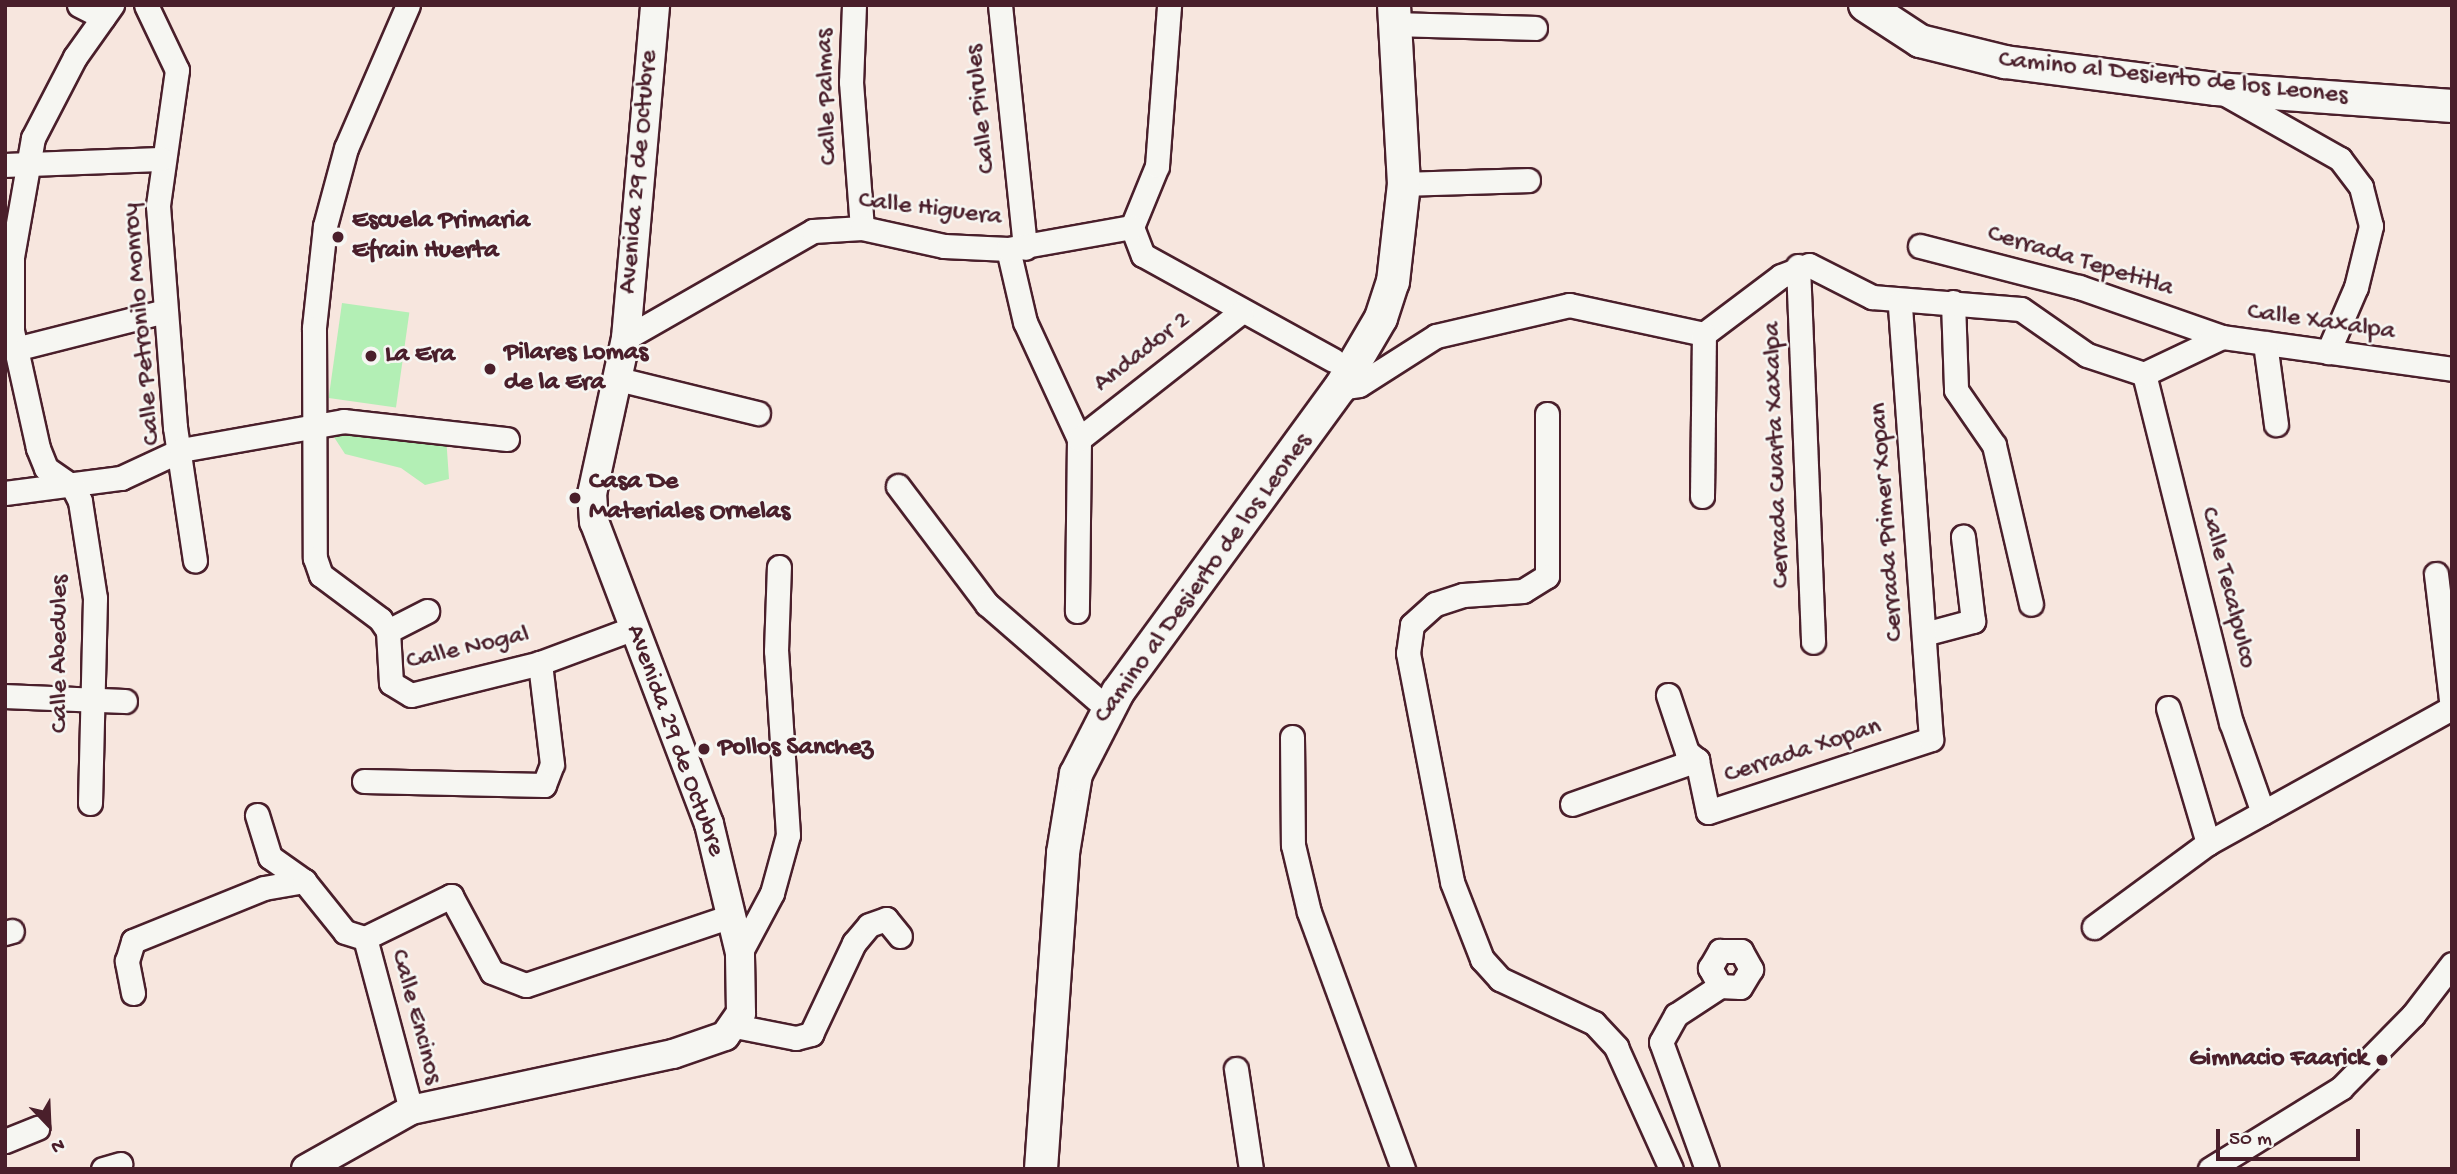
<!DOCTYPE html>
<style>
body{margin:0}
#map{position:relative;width:2457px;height:1174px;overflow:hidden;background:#f7e6de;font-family:"Gochi Hand",sans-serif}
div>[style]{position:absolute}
.green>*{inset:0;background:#b3efb5;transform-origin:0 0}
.roads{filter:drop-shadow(2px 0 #4a1f2b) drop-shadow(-2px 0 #4a1f2b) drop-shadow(0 2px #4a1f2b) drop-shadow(0 -2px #4a1f2b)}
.minor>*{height:23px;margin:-11.5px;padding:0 11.5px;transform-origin:11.5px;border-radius:11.5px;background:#f6f6f2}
.tertiary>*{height:28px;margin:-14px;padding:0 14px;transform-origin:14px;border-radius:14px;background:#f6f6f2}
.secondary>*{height:32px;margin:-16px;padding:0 16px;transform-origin:16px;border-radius:16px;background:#f6f6f2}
.dots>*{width:19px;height:19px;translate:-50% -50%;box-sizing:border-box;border:4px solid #f6f6f2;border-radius:50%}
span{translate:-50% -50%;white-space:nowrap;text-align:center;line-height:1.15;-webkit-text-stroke:5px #f6f6f2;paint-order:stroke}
.street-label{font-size:26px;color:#4a1f2b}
.poi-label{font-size:26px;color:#4a1f2b;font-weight:700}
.left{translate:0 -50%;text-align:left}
.right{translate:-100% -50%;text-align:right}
.frame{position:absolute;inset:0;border:7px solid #4a1f2b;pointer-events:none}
.north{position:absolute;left:14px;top:1090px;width:70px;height:70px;-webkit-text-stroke:5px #f6f6f2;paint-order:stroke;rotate:157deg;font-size:19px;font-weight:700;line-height:28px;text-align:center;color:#4a1f2b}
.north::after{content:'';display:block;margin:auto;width:24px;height:32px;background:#4a1f2b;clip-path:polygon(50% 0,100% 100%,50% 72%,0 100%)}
.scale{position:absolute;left:2216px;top:1129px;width:144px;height:32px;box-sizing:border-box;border:4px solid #4a1f2b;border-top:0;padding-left:9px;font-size:21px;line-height:24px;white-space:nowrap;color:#4a1f2b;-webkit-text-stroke:5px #f6f6f2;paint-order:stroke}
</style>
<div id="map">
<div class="green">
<i style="left:342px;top:303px;width:68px;height:96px;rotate:8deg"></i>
<i style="clip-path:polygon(365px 425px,446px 436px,449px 479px,425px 485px,401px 468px,345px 454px,332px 434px)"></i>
</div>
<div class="roads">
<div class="minor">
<i style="left:79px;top:5px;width:27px;rotate:27deg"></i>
<i style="left:146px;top:5px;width:72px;rotate:64.5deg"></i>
<i style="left:177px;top:70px;width:137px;rotate:98deg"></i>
<i style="left:158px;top:206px;width:222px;rotate:85.6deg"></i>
<i style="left:175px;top:427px;width:135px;rotate:81.5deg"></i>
<i style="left:408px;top:5px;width:156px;rotate:113.4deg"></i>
<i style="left:346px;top:148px;width:81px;rotate:105.1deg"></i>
<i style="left:325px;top:226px;width:103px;rotate:96.2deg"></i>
<i style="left:314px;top:328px;width:230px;rotate:89.8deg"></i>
<i style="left:315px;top:558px;width:18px;rotate:71deg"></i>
<i style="left:321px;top:575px;width:74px;rotate:36.7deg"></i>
<i style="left:380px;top:619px;width:14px;rotate:56deg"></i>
<i style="left:388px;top:631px;width:52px;rotate:86.7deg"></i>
<i style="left:391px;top:683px;width:23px;rotate:31deg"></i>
<i style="left:411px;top:695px;width:133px;rotate:-13.9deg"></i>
<i style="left:540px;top:663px;width:100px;rotate:-20.4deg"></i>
<i style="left:854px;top:5px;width:77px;rotate:92.2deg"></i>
<i style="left:851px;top:82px;width:146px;rotate:85.7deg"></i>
<i style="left:1000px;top:5px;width:244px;rotate:84.1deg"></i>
<i style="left:1395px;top:24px;width:140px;rotate:1.6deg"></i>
<i style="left:2227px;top:95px;width:130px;rotate:29.5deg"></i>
<i style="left:2340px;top:159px;width:35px;rotate:53deg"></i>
<i style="left:2361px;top:187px;width:40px;rotate:75.6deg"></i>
<i style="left:2371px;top:226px;width:63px;rotate:103.8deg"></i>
<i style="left:2356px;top:287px;width:71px;rotate:113.3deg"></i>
<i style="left:5px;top:165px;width:156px;rotate:-2.2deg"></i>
<i style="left:1404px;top:184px;width:124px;rotate:-1.8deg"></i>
<i style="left:1132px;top:227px;width:30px;rotate:69deg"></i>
<i style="left:1143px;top:255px;width:217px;rotate:28.9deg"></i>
<i style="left:1132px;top:227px;width:66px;rotate:-67.7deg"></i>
<i style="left:1157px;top:166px;width:161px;rotate:-85.7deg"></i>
<i style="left:1920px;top:246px;width:164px;rotate:14.5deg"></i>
<i style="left:2079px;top:287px;width:151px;rotate:19.3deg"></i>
<i style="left:2222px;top:337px;width:232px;rotate:7.9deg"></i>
<i style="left:1008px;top:249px;width:75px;rotate:76.9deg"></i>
<i style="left:1025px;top:322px;width:129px;rotate:65.2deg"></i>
<i style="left:1079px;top:439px;width:172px;rotate:90.7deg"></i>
<i style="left:1798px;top:266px;width:376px;rotate:87.7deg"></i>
<i style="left:1953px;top:302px;width:88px;rotate:88deg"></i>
<i style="left:1956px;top:390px;width:67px;rotate:55.4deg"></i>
<i style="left:1994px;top:445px;width:163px;rotate:76.9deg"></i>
<i style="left:626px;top:338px;width:215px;rotate:-29.8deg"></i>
<i style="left:813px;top:231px;width:49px;rotate:-3.5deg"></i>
<i style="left:862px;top:228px;width:84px;rotate:12.4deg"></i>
<i style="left:944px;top:246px;width:64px;rotate:2.7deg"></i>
<i style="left:1008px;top:249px;width:126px;rotate:-10.1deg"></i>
<i style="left:2265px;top:343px;width:82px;rotate:82.3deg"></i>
<i style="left:15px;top:349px;width:155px;rotate:-14.2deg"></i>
<i style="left:2144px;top:374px;width:359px;rotate:76deg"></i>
<i style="left:2231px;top:722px;width:96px;rotate:70.6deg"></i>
<i style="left:618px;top:379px;width:144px;rotate:13.7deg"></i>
<i style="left:1340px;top:388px;width:19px;rotate:-9deg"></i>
<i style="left:1359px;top:385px;width:91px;rotate:-32.5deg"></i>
<i style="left:1436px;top:336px;width:137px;rotate:-13.1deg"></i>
<i style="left:1569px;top:305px;width:138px;rotate:12.1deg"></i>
<i style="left:1704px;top:334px;width:96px;rotate:-37deg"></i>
<i style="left:1781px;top:276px;width:30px;rotate:-21deg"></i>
<i style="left:1809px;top:265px;width:71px;rotate:26.9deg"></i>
<i style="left:1872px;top:297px;width:149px;rotate:4.6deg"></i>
<i style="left:2021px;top:309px;width:80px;rotate:34.9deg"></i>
<i style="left:2087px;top:355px;width:60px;rotate:18.4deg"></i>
<i style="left:2144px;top:374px;width:86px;rotate:-25.4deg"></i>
<i style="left:1547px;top:414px;width:162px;rotate:90deg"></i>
<i style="left:1547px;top:576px;width:28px;rotate:148deg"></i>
<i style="left:1523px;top:591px;width:60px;rotate:176.2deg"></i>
<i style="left:1463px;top:595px;width:29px;rotate:162deg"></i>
<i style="left:1435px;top:604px;width:31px;rotate:138deg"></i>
<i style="left:1412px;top:625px;width:28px;rotate:98deg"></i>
<i style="left:1408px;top:653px;width:233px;rotate:79.1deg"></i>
<i style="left:1452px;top:882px;width:83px;rotate:68.7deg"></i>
<i style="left:1482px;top:959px;width:27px;rotate:48deg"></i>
<i style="left:1500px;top:979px;width:104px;rotate:25.1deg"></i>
<i style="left:1594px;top:1023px;width:33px;rotate:47deg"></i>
<i style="left:1616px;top:1047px;width:134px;rotate:65.7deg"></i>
<i style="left:1079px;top:439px;width:206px;rotate:-38.1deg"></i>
<i style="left:898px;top:486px;width:148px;rotate:53deg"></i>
<i style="left:987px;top:604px;width:160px;rotate:41deg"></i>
<i style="left:5px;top:493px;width:117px;rotate:-7.4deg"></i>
<i style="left:121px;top:478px;width:66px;rotate:-25deg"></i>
<i style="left:181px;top:450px;width:165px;rotate:-10.1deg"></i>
<i style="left:343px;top:421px;width:165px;rotate:6.3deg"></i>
<i style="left:1702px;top:496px;width:162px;rotate:-89.3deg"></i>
<i style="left:2436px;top:574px;width:135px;rotate:83.2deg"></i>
<i style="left:388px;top:631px;width:44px;rotate:-27.1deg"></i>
<i style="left:1924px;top:634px;width:51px;rotate:-14.9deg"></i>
<i style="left:1973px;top:621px;width:85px;rotate:-96.8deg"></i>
<i style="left:1668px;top:695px;width:60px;rotate:71.6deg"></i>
<i style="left:1687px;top:752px;width:13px;rotate:39deg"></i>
<i style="left:5px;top:696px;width:120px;rotate:2.4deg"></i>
<i style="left:2168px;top:708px;width:141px;rotate:73.5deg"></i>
<i style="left:1292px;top:737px;width:108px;rotate:89.5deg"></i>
<i style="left:1293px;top:845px;width:69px;rotate:76.6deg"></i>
<i style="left:1309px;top:912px;width:274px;rotate:69.9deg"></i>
<i style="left:364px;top:781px;width:180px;rotate:1.3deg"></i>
<i style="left:544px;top:785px;width:22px;rotate:-69deg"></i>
<i style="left:552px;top:764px;width:102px;rotate:-96.8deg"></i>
<i style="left:90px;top:803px;width:205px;rotate:-88.6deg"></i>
<i style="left:95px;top:598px;width:98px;rotate:-98.8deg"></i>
<i style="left:80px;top:501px;width:16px;rotate:-117deg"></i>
<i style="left:73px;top:487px;width:33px;rotate:-145deg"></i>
<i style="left:46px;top:468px;width:22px;rotate:-112deg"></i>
<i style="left:38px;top:448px;width:120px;rotate:-102.5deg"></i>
<i style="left:12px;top:331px;width:74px;rotate:-90deg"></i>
<i style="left:12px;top:257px;width:121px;rotate:-80deg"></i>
<i style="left:33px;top:138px;width:91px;rotate:-62.6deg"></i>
<i style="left:75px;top:57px;width:64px;rotate:-54.6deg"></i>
<i style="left:1572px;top:804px;width:133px;rotate:-19.4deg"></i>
<i style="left:1697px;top:760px;width:53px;rotate:78.1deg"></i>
<i style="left:1708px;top:812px;width:235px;rotate:-18.1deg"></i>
<i style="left:1931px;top:739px;width:438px;rotate:-94.1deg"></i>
<i style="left:257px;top:815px;width:44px;rotate:72.8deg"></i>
<i style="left:270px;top:857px;width:42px;rotate:35.2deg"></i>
<i style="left:2094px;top:927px;width:142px;rotate:-36.4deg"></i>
<i style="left:2208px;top:843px;width:279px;rotate:-29deg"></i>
<i style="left:5px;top:933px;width:7px;rotate:-16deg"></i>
<i style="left:365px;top:938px;width:96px;rotate:-26deg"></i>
<i style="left:451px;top:896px;width:86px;rotate:61.7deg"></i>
<i style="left:492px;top:972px;width:36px;rotate:21deg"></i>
<i style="left:526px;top:985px;width:216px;rotate:-18.6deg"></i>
<i style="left:365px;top:938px;width:178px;rotate:75deg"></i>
<i style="left:1720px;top:951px;width:21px"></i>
<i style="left:1741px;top:951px;width:21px;rotate:61deg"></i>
<i style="left:1751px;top:969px;width:21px;rotate:121deg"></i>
<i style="left:1740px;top:987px;width:20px;rotate:-177deg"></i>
<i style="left:1720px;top:986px;width:21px;rotate:-119deg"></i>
<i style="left:1710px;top:968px;width:20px;rotate:-60deg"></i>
<i style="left:740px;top:953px;width:68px;rotate:-61.9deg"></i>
<i style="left:772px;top:893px;width:60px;rotate:-74.6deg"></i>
<i style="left:788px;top:835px;width:184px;rotate:-93.7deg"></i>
<i style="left:776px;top:651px;width:84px;rotate:-88deg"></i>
<i style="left:133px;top:993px;width:33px;rotate:-101deg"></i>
<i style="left:127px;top:961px;width:21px;rotate:-73deg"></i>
<i style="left:133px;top:941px;width:141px;rotate:-22deg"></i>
<i style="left:264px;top:888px;width:41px;rotate:-9.9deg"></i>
<i style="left:304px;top:881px;width:65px;rotate:51.2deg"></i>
<i style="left:345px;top:932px;width:21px;rotate:17deg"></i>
<i style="left:735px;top:1026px;width:62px;rotate:11.1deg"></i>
<i style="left:796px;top:1038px;width:16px;rotate:-15deg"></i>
<i style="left:811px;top:1034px;width:101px;rotate:-64.7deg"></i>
<i style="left:854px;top:943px;width:23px;rotate:-50deg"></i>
<i style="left:869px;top:925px;width:18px;rotate:-19deg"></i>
<i style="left:886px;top:919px;width:22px;rotate:51deg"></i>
<i style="left:1236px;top:1069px;width:101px;rotate:81.5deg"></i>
<i style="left:5px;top:1141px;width:35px;rotate:-22deg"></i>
<i style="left:103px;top:1169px;width:18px;rotate:-16deg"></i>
<i style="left:1707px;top:1169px;width:135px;rotate:-109.9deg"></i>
<i style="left:1661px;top:1042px;width:31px;rotate:-61deg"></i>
<i style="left:1676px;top:1015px;width:53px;rotate:-33.4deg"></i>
<i style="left:2210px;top:1169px;width:154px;rotate:-31.7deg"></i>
<i style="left:2341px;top:1088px;width:103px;rotate:-45.4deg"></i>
<i style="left:2413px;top:1015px;width:64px;rotate:-52.6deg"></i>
</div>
<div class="tertiary">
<i style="left:306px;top:1169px;width:120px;rotate:-29.3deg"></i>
<i style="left:411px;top:1110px;width:268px;rotate:-12.1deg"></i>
<i style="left:673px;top:1054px;width:55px;rotate:-19.1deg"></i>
<i style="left:725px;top:1036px;width:28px;rotate:-55deg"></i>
<i style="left:741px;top:1013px;width:60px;rotate:-91deg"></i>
<i style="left:740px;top:953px;width:133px;rotate:-103.5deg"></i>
<i style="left:709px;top:824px;width:323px;rotate:-110.8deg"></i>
<i style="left:594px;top:522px;width:28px;rotate:-94deg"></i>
<i style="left:592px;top:494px;width:160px;rotate:-77.7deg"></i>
<i style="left:626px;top:338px;width:334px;rotate:-85deg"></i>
</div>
<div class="secondary">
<i style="left:1865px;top:5px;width:66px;rotate:33.2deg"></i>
<i style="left:1920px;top:41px;width:88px;rotate:13.9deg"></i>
<i style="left:2005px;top:62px;width:213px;rotate:7.3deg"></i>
<i style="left:2216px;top:89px;width:237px;rotate:4.1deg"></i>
<i style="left:1041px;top:1169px;width:317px;rotate:-86deg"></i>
<i style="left:1063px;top:853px;width:80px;rotate:-80.7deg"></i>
<i style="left:1076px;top:774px;width:92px;rotate:-62.9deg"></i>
<i style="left:1118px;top:692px;width:376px;rotate:-53.9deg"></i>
<i style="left:1340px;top:388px;width:81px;rotate:-59.6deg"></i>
<i style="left:1381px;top:318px;width:38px;rotate:-72deg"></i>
<i style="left:1393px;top:282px;width:99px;rotate:-83.6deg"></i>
<i style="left:1404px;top:184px;width:179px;rotate:-93.2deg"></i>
</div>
</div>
<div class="dots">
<i style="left:338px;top:237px;background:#4a1f2b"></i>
<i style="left:371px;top:356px;background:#4a1f2b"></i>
<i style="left:490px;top:369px;background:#4a1f2b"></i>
<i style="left:575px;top:498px;background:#4a1f2b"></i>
<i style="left:704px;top:749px;background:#4a1f2b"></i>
<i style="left:2382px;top:1060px;background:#4a1f2b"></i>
</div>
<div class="street-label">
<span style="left:2173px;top:79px;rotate:6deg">Camino al Desierto de los Leones</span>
<span style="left:828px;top:97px;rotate:-92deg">Calle Palmas</span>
<span style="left:982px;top:109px;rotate:-96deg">Calle Pirules</span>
<span style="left:640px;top:172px;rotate:-85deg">Avenida 29 de Octubre</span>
<span style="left:930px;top:210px;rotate:7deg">Calle Higuera</span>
<span style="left:2080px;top:262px;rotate:17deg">Cerrada Tepetitla</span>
<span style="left:2321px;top:323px;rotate:8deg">Calle Xaxalpa</span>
<span style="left:143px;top:324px;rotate:-95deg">Calle Petronilo Monroy</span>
<span style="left:1143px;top:353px;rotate:-38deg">Andador 2</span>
<span style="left:1778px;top:455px;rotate:-92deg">Cerrada Cuarta Xaxalpa</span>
<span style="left:1888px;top:522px;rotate:-94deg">Cerrada Primer Xopan</span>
<span style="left:1204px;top:579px;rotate:-54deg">Camino al Desierto de los Leones</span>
<span style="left:2227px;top:588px;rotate:76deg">Calle Tecalpulco</span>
<span style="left:468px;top:649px;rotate:-13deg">Calle Nogal</span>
<span style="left:61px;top:654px;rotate:-90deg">Calle Abedules</span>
<span style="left:674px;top:741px;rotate:70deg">Avenida 29 de Octubre</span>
<span style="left:1803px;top:752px;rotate:-18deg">Cerrada Xopan</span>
<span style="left:415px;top:1017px;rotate:75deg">Calle Encinos</span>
</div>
<div class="poi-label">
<span class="left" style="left:352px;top:237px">Escuela Primaria<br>Efrain Huerta</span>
<span class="left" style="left:504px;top:369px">Pilares Lomas<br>de la Era</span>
<span class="left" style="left:385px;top:356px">La Era</span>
<span class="left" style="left:589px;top:498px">Casa De<br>Materiales Ornelas</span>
<span class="left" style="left:718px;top:749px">Pollos Sanchez</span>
<span class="right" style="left:2368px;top:1060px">Gimnacio Faarick</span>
</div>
<div class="frame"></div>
<div class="north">N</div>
<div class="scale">50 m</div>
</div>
